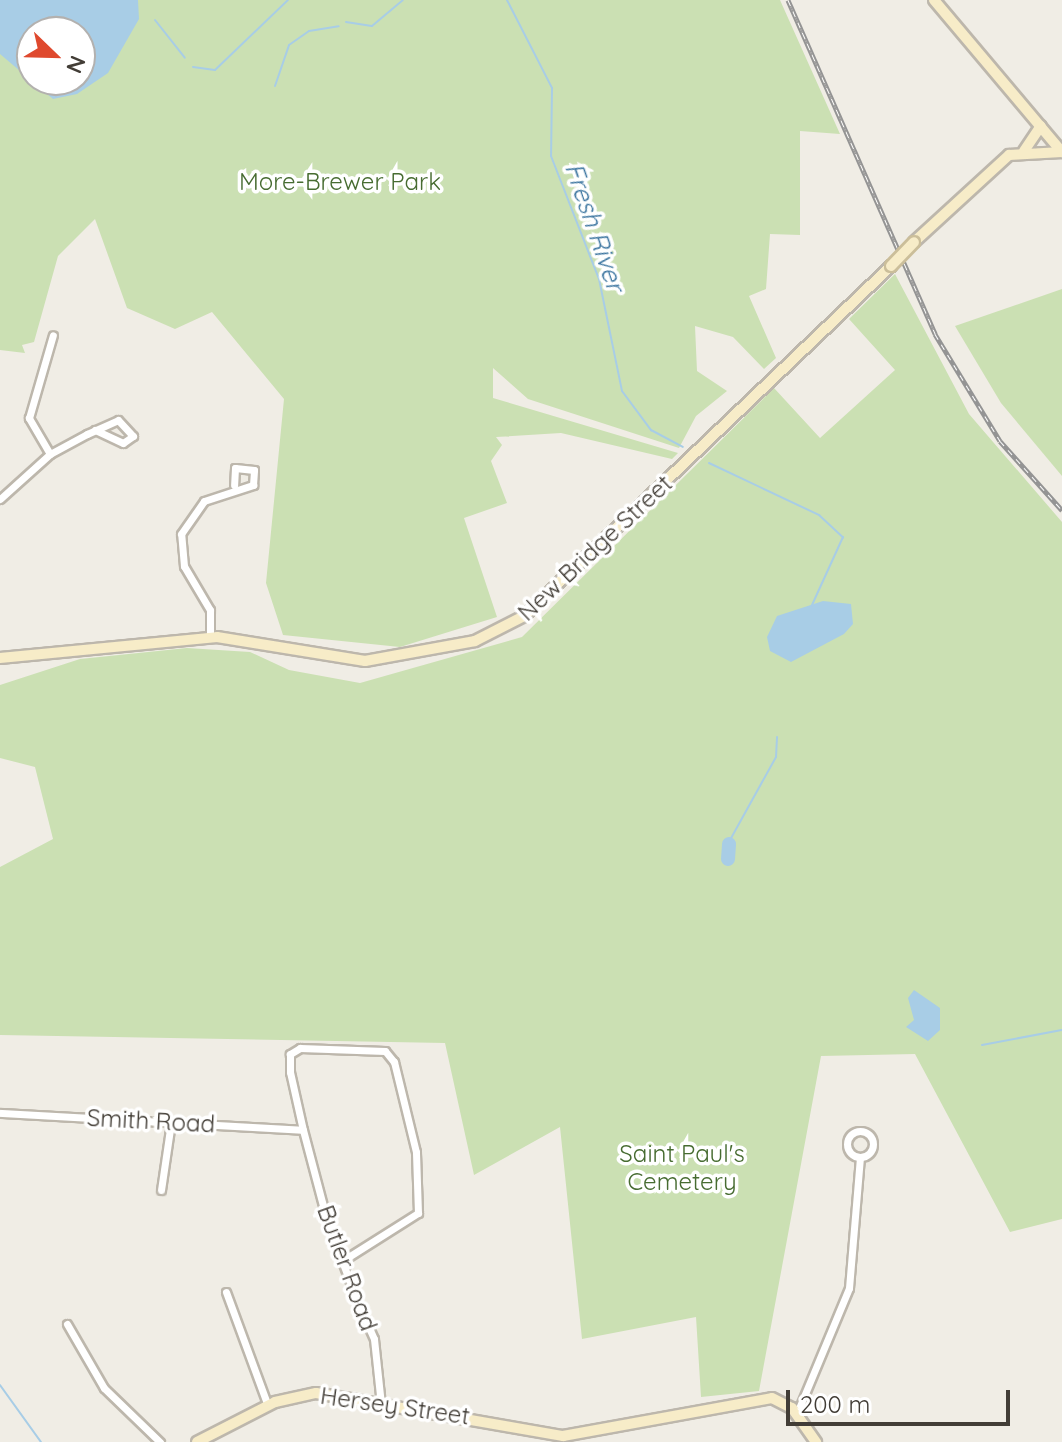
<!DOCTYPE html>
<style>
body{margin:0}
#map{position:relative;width:1062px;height:1442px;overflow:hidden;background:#f0ede5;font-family:Quicksand,sans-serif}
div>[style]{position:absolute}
.green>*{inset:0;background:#cbe0b3}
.water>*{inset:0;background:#a8cde6}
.stream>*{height:2px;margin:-1px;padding:0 1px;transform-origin:1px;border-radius:1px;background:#a8cde6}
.river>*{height:14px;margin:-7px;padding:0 7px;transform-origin:7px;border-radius:7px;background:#a8cde6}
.roads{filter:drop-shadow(2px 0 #bdb7ac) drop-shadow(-2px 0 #bdb7ac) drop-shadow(0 2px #bdb7ac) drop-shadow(0 -2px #bdb7ac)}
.street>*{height:7px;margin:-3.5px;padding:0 3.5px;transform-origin:3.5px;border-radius:3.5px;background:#fff}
.street>.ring{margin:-3.5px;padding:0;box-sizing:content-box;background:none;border:7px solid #fff;border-radius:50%}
.secondary>*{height:10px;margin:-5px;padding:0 5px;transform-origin:5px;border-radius:5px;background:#f7ecc8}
.rail>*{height:5px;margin-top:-2.5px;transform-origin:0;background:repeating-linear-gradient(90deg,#fff 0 6px,#949494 0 12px);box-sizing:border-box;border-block:2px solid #949494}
.bridges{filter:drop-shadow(2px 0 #cbbe9a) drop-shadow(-2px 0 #cbbe9a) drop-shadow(0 2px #cbbe9a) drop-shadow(0 -2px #cbbe9a)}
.secondary-bridge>*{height:10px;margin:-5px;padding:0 5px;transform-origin:5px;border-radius:5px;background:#f7ecc8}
span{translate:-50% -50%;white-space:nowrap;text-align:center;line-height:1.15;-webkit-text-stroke:7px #fff;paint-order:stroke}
.park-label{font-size:24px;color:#476c31}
.street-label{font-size:24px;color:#423d36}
.water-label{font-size:26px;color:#3d76a0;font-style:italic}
.north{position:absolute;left:16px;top:16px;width:80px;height:80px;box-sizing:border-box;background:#fff;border:2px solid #b3b1af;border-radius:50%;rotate:113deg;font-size:22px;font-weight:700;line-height:32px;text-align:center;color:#423d36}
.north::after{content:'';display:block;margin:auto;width:28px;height:36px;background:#df492e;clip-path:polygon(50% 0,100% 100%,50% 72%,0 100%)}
.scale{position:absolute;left:786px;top:1390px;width:224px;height:36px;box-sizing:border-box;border:4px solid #423d36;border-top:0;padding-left:10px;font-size:24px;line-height:28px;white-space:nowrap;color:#423d36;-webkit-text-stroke:6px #fff;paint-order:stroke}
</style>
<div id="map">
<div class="green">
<i style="clip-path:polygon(evenodd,0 0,780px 0,840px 134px,800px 131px,800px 235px,770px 234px,766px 289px,749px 296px,776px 358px,764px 369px,733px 337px,695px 326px,697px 371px,727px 391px,696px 416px,679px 448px,528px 399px,493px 368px,493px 398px,678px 453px,672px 459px,561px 433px,496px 437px,502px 445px,491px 461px,507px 503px,464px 518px,497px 617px,400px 647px,283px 635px,266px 583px,284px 399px,212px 312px,175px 329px,127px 308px,95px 219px,58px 256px,34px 342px,22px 345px,25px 353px,0 350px,0 0,32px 32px,80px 32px,80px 80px,32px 80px,32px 32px)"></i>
<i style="clip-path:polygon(895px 274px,969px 414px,1062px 522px,1062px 1219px,1010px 1232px,915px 1054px,821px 1056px,759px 1391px,701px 1397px,696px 1317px,582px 1339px,560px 1127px,474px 1175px,445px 1043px,0 1035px,0 867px,53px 839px,35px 767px,0 758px,0 685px,80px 659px,187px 648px,250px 652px,289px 670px,360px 683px,522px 637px,774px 388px,820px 438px,895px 370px,849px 319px)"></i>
<i style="clip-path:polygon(1062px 289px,1062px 476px,1001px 403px,955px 326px)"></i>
</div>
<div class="water">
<i style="clip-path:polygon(evenodd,0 0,138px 0,139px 19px,108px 73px,77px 94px,53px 99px,0 54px,0 0,80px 32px,80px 80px,32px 80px,32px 32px,80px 32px)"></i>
<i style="clip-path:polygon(823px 601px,851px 604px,853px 624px,844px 634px,791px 662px,770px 651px,767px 637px,777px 616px)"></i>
<i style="clip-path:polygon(914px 990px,940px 1008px,940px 1030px,928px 1041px,906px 1027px,914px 1020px,908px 998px)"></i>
</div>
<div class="stream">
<i style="left:507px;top:0;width:99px;rotate:62.9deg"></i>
<i style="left:552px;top:88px;width:68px;rotate:90.8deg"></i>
<i style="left:551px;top:156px;width:132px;rotate:68.7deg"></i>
<i style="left:599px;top:279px;width:114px;rotate:78.4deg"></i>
<i style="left:622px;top:391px;width:49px;rotate:53.4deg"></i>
<i style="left:651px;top:430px;width:36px;rotate:28deg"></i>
<i style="left:155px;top:20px;width:48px;rotate:51.7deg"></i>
<i style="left:346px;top:22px;width:26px;rotate:9deg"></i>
<i style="left:372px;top:26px;width:40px;rotate:-40deg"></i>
<i style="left:193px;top:67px;width:22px;rotate:8deg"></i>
<i style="left:215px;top:70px;width:101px;rotate:-43.8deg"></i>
<i style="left:275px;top:86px;width:43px;rotate:-71.1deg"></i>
<i style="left:289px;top:45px;width:24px;rotate:-35deg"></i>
<i style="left:309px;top:31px;width:30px;rotate:-9deg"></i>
<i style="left:709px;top:463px;width:122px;rotate:25.3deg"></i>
<i style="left:819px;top:515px;width:33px;rotate:43deg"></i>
<i style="left:843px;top:537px;width:75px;rotate:114.5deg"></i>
<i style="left:730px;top:840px;width:95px;rotate:-61deg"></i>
<i style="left:776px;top:757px;width:20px;rotate:-87deg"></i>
<i style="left:982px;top:1045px;width:81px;rotate:-10.6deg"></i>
<i style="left:0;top:1385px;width:70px;rotate:54.3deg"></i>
</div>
<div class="river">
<i style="left:728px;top:859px;width:15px;rotate:-86deg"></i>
</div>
<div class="roads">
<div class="street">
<i style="left:50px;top:454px;width:42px;rotate:-120.3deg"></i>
<i style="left:29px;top:418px;width:86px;rotate:-73.9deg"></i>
<i style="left:0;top:499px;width:67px;rotate:-42deg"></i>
<i style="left:50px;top:454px;width:42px;rotate:-28.4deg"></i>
<i style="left:87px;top:434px;width:34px;rotate:-24deg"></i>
<i style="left:118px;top:420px;width:22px;rotate:47deg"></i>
<i style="left:133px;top:436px;width:12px;rotate:145deg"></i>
<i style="left:123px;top:443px;width:31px;rotate:-155deg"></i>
<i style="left:210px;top:637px;width:27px;rotate:-90deg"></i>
<i style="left:210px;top:610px;width:51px;rotate:-120.6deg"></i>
<i style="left:184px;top:566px;width:32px;rotate:-95deg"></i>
<i style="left:181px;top:534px;width:40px;rotate:-55.1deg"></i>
<i style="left:204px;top:501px;width:52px;rotate:-18.1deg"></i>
<i style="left:253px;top:485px;width:15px;rotate:-86deg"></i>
<i style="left:254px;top:470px;width:19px;rotate:-174deg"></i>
<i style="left:235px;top:468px;width:17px;rotate:93deg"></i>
<i style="left:0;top:1113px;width:303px;rotate:3.2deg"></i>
<i class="ring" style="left:847px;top:1131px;width:19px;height:19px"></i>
<i style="left:161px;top:1190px;width:69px;rotate:-81.6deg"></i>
<i style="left:342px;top:1261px;width:90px;rotate:-32.3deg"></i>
<i style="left:418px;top:1213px;width:61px;rotate:-91.9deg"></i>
<i style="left:416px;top:1152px;width:93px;rotate:-103.7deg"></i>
<i style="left:394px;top:1062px;width:14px;rotate:-129deg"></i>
<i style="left:385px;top:1051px;width:85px;rotate:-178deg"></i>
<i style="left:300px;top:1048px;width:12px;rotate:149deg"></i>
<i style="left:290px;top:1054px;width:18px;rotate:90deg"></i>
<i style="left:290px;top:1072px;width:59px;rotate:77.4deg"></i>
<i style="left:303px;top:1130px;width:86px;rotate:75.2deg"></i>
<i style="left:325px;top:1213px;width:51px;rotate:70.5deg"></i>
<i style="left:342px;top:1261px;width:45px;rotate:69.1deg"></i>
<i style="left:358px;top:1303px;width:39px;rotate:66deg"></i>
<i style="left:374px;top:1339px;width:66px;rotate:83.9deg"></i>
<i style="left:226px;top:1292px;width:121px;rotate:69.8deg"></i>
<i style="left:67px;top:1324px;width:74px;rotate:60deg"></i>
<i style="left:104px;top:1388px;width:78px;rotate:44deg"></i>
<i style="left:797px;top:1413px;width:135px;rotate:-67.4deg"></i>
<i style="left:849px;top:1288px;width:131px;rotate:-85.2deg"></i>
</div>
<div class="secondary">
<i style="left:934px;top:0;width:199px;rotate:49.9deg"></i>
<i style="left:1024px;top:151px;width:30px;rotate:-56deg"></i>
<i style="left:914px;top:242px;width:129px;rotate:-42.5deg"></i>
<i style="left:1009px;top:155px;width:53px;rotate:-3.2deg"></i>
<i style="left:0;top:658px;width:218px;rotate:-5.5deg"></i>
<i style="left:217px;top:637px;width:150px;rotate:9.2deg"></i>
<i style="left:365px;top:661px;width:112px;rotate:-10.3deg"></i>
<i style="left:475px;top:641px;width:55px;rotate:-27deg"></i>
<i style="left:524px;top:616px;width:507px;rotate:-43.64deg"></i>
<i style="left:197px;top:1442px;width:88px;rotate:-27.1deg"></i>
<i style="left:275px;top:1402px;width:42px;rotate:-12.4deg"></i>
<i style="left:316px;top:1393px;width:251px;rotate:9.9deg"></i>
<i style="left:563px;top:1436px;width:212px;rotate:-10.3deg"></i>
<i style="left:772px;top:1398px;width:22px;rotate:27deg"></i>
<i style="left:792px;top:1408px;width:42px;rotate:54.8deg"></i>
</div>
</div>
<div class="rail">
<i style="left:788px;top:0;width:365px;rotate:66.2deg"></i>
<i style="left:935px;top:334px;width:125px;rotate:58.7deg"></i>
<i style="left:1000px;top:441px;width:93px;rotate:48.1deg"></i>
</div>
<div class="bridges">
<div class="secondary-bridge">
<i style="left:891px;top:266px;width:33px;rotate:-46deg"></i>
</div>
</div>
<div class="park-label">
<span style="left:340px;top:182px">More-Brewer Park</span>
<span style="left:682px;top:1168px">Saint Paul's<br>Cemetery</span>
</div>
<div class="street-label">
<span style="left:595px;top:548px;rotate:-43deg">New Bridge Street</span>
<span style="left:151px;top:1121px;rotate:3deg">Smith Road</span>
<span style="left:347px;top:1268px;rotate:70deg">Butler Road</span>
<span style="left:395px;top:1406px;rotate:8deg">Hersey Street</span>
</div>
<div class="water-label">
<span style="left:595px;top:227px;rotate:71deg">Fresh River</span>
</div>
<div class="north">N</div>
<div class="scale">200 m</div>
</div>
